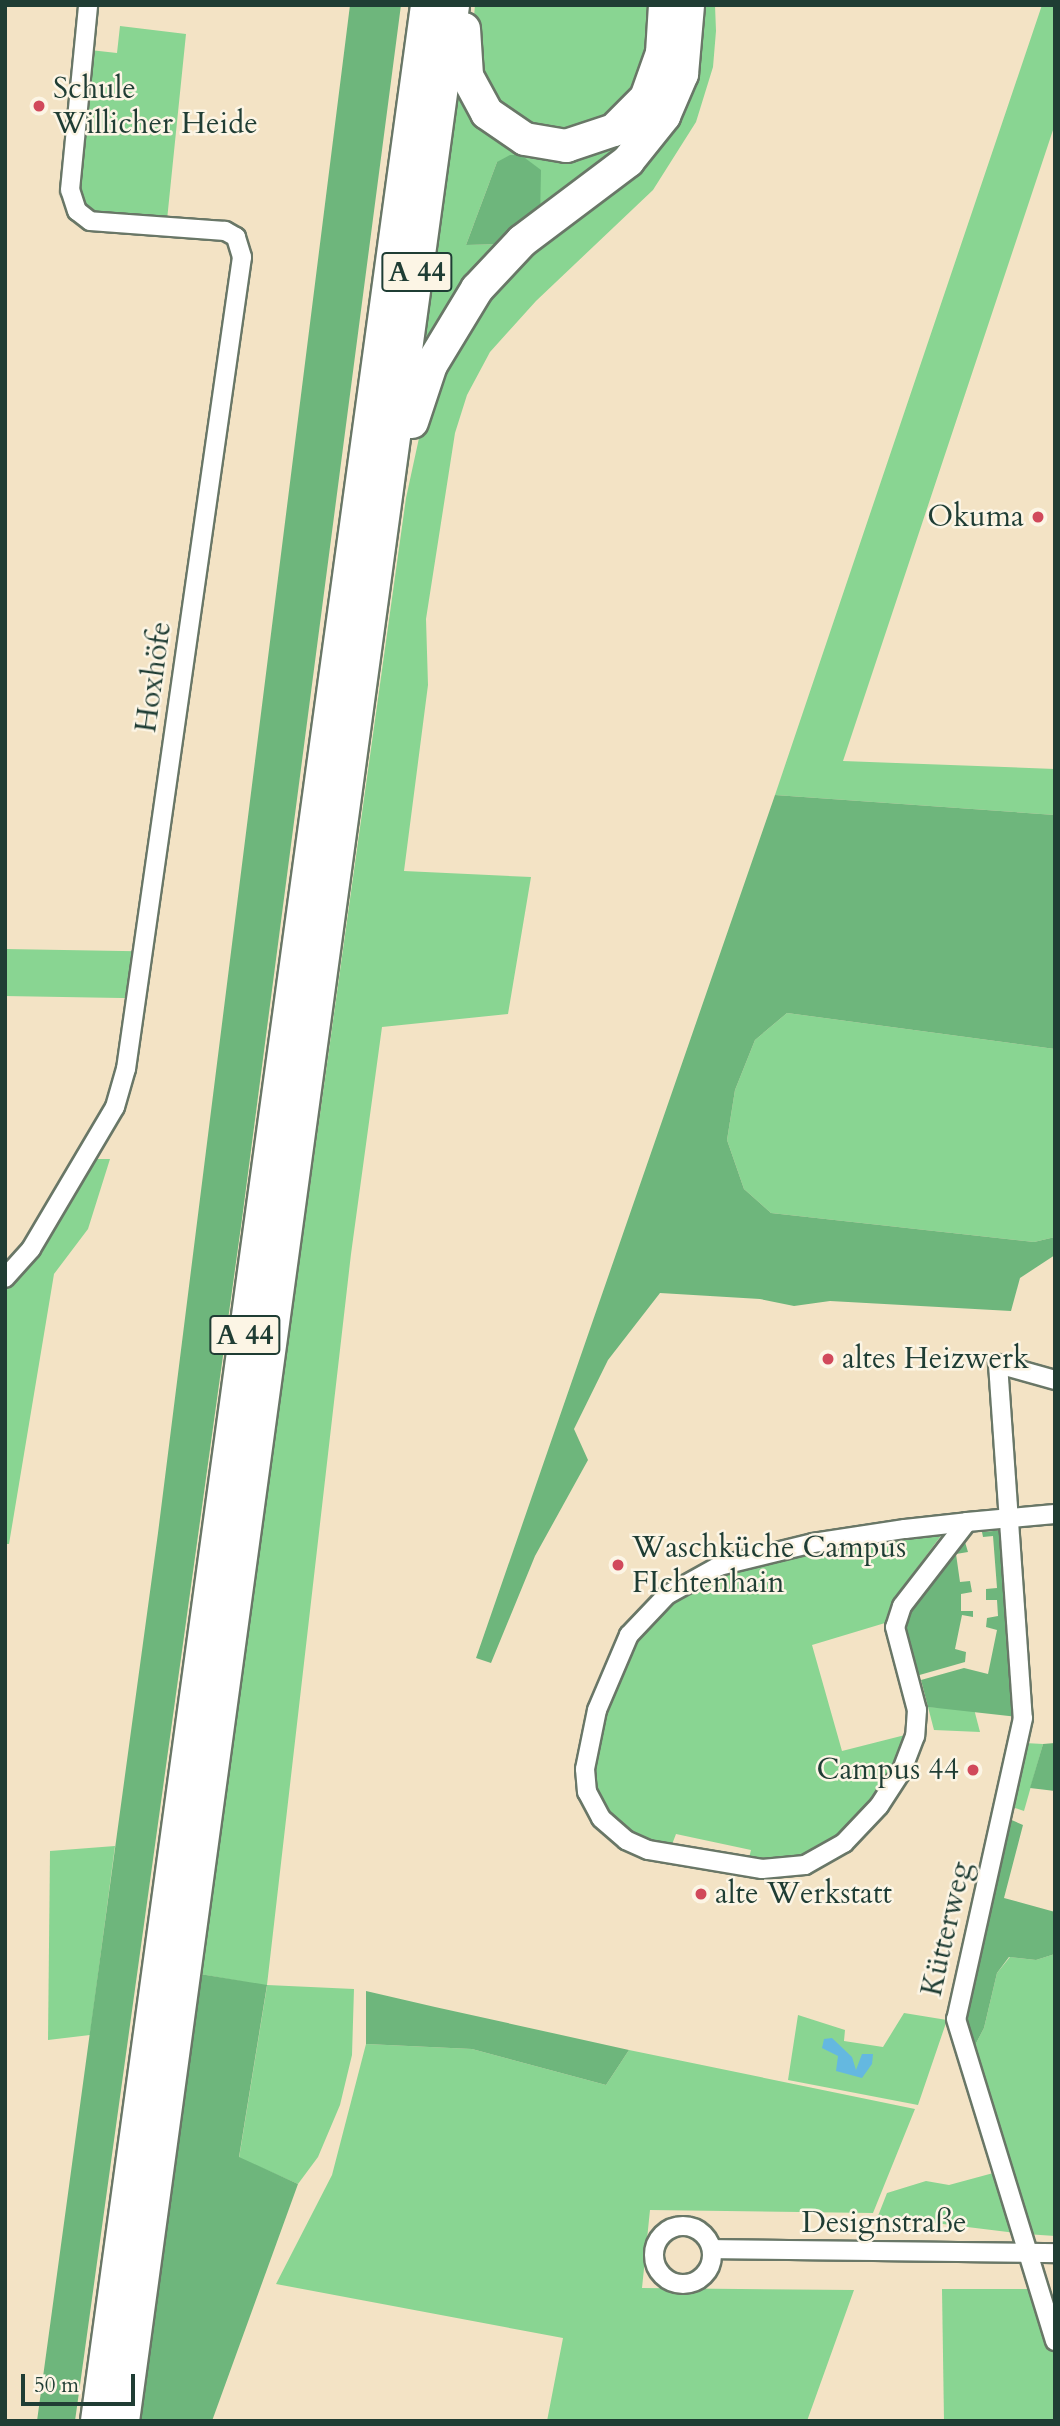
<!DOCTYPE html>
<meta charset="utf-8">
<style>
body{margin:0}
#map{position:relative;width:1060px;height:2426px;overflow:hidden;background:#f3e3c5;font-family:Cardo,serif}
div>[style]{position:absolute}
.green>*{inset:0;background:#89d592;transform-origin:0 0}
.forest>*{inset:0;background:#6eb67c}
.water>*{inset:0;background:#64b8e0}
.roads{filter:drop-shadow(2px 0 #697767) drop-shadow(-2px 0 #697767) drop-shadow(0 2px #697767) drop-shadow(0 -2px #697767)}
.street>*{height:18px;margin:-9px;padding:0 9px;transform-origin:9px;border-radius:9px;background:#fff}
.street>.ring{margin:-9px;padding:0;box-sizing:content-box;background:none;border:18px solid #fff;border-radius:50%}
.highway>*{height:32px;margin:-16px;padding:0 16px;transform-origin:16px;border-radius:16px;background:#fff}
.dots>*{width:19px;height:19px;translate:-50% -50%;box-sizing:border-box;border:4px solid #fcf5e5;border-radius:50%}
span{translate:-50% -50%;white-space:nowrap;text-align:center;line-height:1.15;-webkit-text-stroke:5px #fcf5e5;paint-order:stroke}
.shield-label span{padding:2px 5px;background:#fcf5e5;border:2px solid;border-radius:5px;-webkit-text-stroke-width:0}
.shield-label{font-size:28px;color:#1f3d34;font-weight:700}
.poi-label{font-size:30px;color:#1f3d34}
.left{translate:0 -50%;text-align:left}
.right{translate:-100% -50%;text-align:right}
.street-label{font-size:30px;color:#1f3d34}
.frame{position:absolute;inset:0;border:7px solid #1f3d34;pointer-events:none}
.scale{position:absolute;left:21px;top:2374px;width:114px;height:32px;box-sizing:border-box;border:4px solid #1f3d34;border-top:0;padding-left:9px;font-size:21px;line-height:24px;white-space:nowrap;color:#1f3d34;-webkit-text-stroke:5px #fcf5e5;paint-order:stroke}
</style>
<div id="map">
<div class="green">
<i style="clip-path:polygon(475px 5px,655px 5px,654px 44px,626px 109px,579px 133px,522px 127px,485px 90px,472px 39px)"></i>
<i style="clip-path:polygon(700px 5px,715px 5px,716px 31px,713px 67px,696px 122px,653px 190px,536px 301px,490px 352px,467px 395px,455px 433px,426px 619px,428px 685px,404px 871px,531px 877px,508px 1014px,382px 1027px,351px 1254px,267px 1985px,354px 1989px,352px 2055px,340px 2105px,318px 2157px,298px 2184px,239px 2158px,267px 1986px,200px 1974px,406px 498px,424px 415px,447px 354px,505px 271px,613px 187px)"></i>
<i style="clip-path:polygon(1042px 5px,1055px 5px,1055px 124px,843px 761px,1055px 769px,1055px 815px,775px 795px)"></i>
<i style="clip-path:polygon(120px 26px,186px 34px,167px 220px,91px 213px,81px 205px,76px 185px,90px 50px,117px 53px)"></i>
<i style="clip-path:polygon(461px 73px,498px 130px,640px 133px,540px 221px,497px 162px,466px 245px,506px 244px,419px 373px)"></i>
<i style="left:5px;top:949px;width:132px;height:47px;rotate:1deg"></i>
<i style="clip-path:polygon(787px 1013px,1055px 1049px,1055px 1237px,1034px 1242px,771px 1213px,744px 1189px,727px 1140px,735px 1090px,755px 1040px)"></i>
<i style="clip-path:polygon(93px 1159px,110px 1159px,88px 1229px,54px 1274px,9px 1544px,5px 1544px,5px 1288px,12px 1285px,51px 1230px)"></i>
<i style="clip-path:polygon(943px 1533px,902px 1588px,885px 1623px,812px 1645px,842px 1751px,909px 1734px,894px 1772px,869px 1809px,831px 1845px,798px 1863px,748px 1862px,751px 1850px,676px 1834px,671px 1847px,635px 1837px,610px 1815px,595px 1788px,593px 1756px,604px 1710px,631px 1647px,672px 1599px,725px 1571px,863px 1541px)"></i>
<i style="clip-path:polygon(928px 1707px,974px 1709px,980px 1732px,934px 1730px)"></i>
<i style="clip-path:polygon(1025px 1743px,1043px 1744px,1024px 1811px,1009px 1806px)"></i>
<i style="clip-path:polygon(115px 1846px,90px 2035px,48px 2040px,50px 1851px)"></i>
<i style="clip-path:polygon(1055px 1954px,1055px 2236px,1026px 2234px,971px 2053px,984px 2028px,997px 1973px,1010px 1957px,1036px 1960px)"></i>
<i style="clip-path:polygon(904px 2013px,947px 2020px,918px 2105px,788px 2080px,798px 2015px,845px 2030px,844px 2041px,883px 2047px)"></i>
<i style="clip-path:polygon(366px 2044px,472px 2049px,606px 2085px,629px 2050px,915px 2109px,873px 2213px,650px 2210px,642px 2288px,854px 2290px,807px 2421px,547px 2421px,563px 2338px,276px 2284px,332px 2175px)"></i>
<i style="clip-path:polygon(997px 2172px,1016px 2233px,878px 2216px,887px 2193px,926px 2181px,949px 2185px)"></i>
<i style="clip-path:polygon(942px 2289px,1031px 2289px,1055px 2354px,1055px 2421px,944px 2421px)"></i>
</div>
<div class="forest">
<i style="clip-path:polygon(350px 5px,401px 5px,242px 1219px,75px 2421px,37px 2421px,158px 1533px)"></i>
<i style="clip-path:polygon(510px 155px,521px 155px,541px 170px,540px 221px,506px 244px,466px 245px,497px 162px)"></i>
<i style="clip-path:polygon(775px 795px,1055px 815px,1055px 1049px,787px 1013px,755px 1040px,735px 1090px,727px 1140px,744px 1189px,771px 1213px,1034px 1242px,1055px 1237px,1055px 1255px,1020px 1278px,1011px 1311px,830px 1301px,794px 1306px,760px 1299px,660px 1293px,608px 1360px,574px 1429px,588px 1460px,535px 1556px,491px 1663px,476px 1658px)"></i>
<i style="clip-path:polygon(1005px 1530px,1018px 1717px,928px 1707px,921px 1680px,964px 1668px,988px 1674px,997px 1630px,986px 1627px,987px 1618px,998px 1616px,997px 1600px,986px 1600px,986px 1589px,997px 1588px,993px 1536px,983px 1537px,982px 1532px)"></i>
<i style="clip-path:polygon(965px 1542px,968px 1552px,956px 1554px,960px 1582px,970px 1581px,972px 1592px,961px 1594px,961px 1611px,973px 1611px,973px 1617px,962px 1615px,955px 1649px,966px 1652px,965px 1662px,916px 1676px,904px 1634px,908px 1615px)"></i>
<i style="clip-path:polygon(1055px 1743px,1055px 1791px,1030px 1788px,1043px 1744px)"></i>
<i style="clip-path:polygon(1007px 1818px,1023px 1825px,1004px 1898px,1055px 1912px,1055px 1954px,1036px 1960px,1009px 1957px,997px 1973px,984px 2028px,971px 2053px,963px 2014px)"></i>
<i style="clip-path:polygon(200px 1974px,267px 1985px,239px 2157px,298px 2184px,212px 2421px,140px 2421px)"></i>
<i style="clip-path:polygon(366px 1991px,435px 2007px,629px 2050px,606px 2085px,472px 2049px,366px 2044px)"></i>
</div>
<div class="water">
<i style="clip-path:polygon(832px 2038px,852px 2057px,856px 2070px,862px 2054px,873px 2054px,872px 2064px,862px 2078px,836px 2071px,838px 2056px,822px 2048px,824px 2039px)"></i>
</div>
<div class="roads">
<div class="street">
<i style="left:5px;top:1278px;width:39px;rotate:-48deg"></i>
<i style="left:31px;top:1249px;width:165px;rotate:-59.4deg"></i>
<i style="left:115px;top:1107px;width:40px;rotate:-74deg"></i>
<i style="left:126px;top:1069px;width:820px;rotate:-81.87deg"></i>
<i style="left:242px;top:257px;width:21px;rotate:-107deg"></i>
<i style="left:236px;top:237px;width:13px;rotate:-151deg"></i>
<i style="left:225px;top:231px;width:135px;rotate:-175.8deg"></i>
<i style="left:90px;top:221px;width:16px;rotate:-142deg"></i>
<i style="left:77px;top:211px;width:22px;rotate:-108deg"></i>
<i style="left:70px;top:190px;width:186px;rotate:-84.4deg"></i>
<i style="left:1055px;top:1380px;width:59px;rotate:-164.3deg"></i>
<i style="left:998px;top:1364px;width:355px;rotate:86deg"></i>
<i style="left:1023px;top:1718px;width:308px;rotate:102.5deg"></i>
<i style="left:956px;top:2019px;width:337px;rotate:72.9deg"></i>
<i style="left:967px;top:1522px;width:106px;rotate:127.7deg"></i>
<i style="left:902px;top:1606px;width:22px;rotate:108deg"></i>
<i style="left:895px;top:1627px;width:86px;rotate:75.2deg"></i>
<i style="left:917px;top:1710px;width:26px;rotate:94deg"></i>
<i style="left:915px;top:1736px;width:39px;rotate:111deg"></i>
<i style="left:901px;top:1772px;width:40px;rotate:122.9deg"></i>
<i style="left:879px;top:1806px;width:51px;rotate:133.4deg"></i>
<i style="left:844px;top:1843px;width:45px;rotate:150.6deg"></i>
<i style="left:805px;top:1865px;width:43px;rotate:174.7deg"></i>
<i style="left:762px;top:1869px;width:116px;rotate:-170.5deg"></i>
<i style="left:648px;top:1850px;width:24px;rotate:-156deg"></i>
<i style="left:626px;top:1840px;width:33px;rotate:-139deg"></i>
<i style="left:601px;top:1818px;width:30px;rotate:-118deg"></i>
<i style="left:587px;top:1792px;width:23px;rotate:-95deg"></i>
<i style="left:585px;top:1769px;width:60px;rotate:-78.5deg"></i>
<i style="left:597px;top:1710px;width:82px;rotate:-66.9deg"></i>
<i style="left:629px;top:1635px;width:55px;rotate:-46.5deg"></i>
<i style="left:667px;top:1595px;width:60px;rotate:-29.1deg"></i>
<i style="left:719px;top:1566px;width:97px;rotate:-13.7deg"></i>
<i style="left:813px;top:1543px;width:93px;rotate:-8.7deg"></i>
<i style="left:905px;top:1529px;width:62px;rotate:-6.4deg"></i>
<i style="left:967px;top:1522px;width:88px;rotate:-5.2deg"></i>
<i class="ring" style="left:654px;top:2226px;width:40px;height:40px"></i>
<i style="left:713px;top:2249px;width:342px;rotate:0.7deg"></i>
</div>
<div class="highway">
<i style="left:464px;top:29px;width:47px;rotate:86.3deg"></i>
<i style="left:467px;top:76px;width:42px;rotate:61.6deg"></i>
<i style="left:487px;top:113px;width:46px;rotate:34.4deg"></i>
<i style="left:525px;top:139px;width:42px;rotate:9.7deg"></i>
<i style="left:566px;top:146px;width:51px;rotate:-18.4deg"></i>
<i style="left:614px;top:130px;width:45px;rotate:-45deg"></i>
<i style="left:646px;top:98px;width:48px;rotate:-70.4deg"></i>
<i style="left:662px;top:53px;width:48px;rotate:-86.4deg"></i>
<i style="left:412px;top:422px;width:60px;rotate:-71.6deg"></i>
<i style="left:431px;top:365px;width:89px;rotate:-58.8deg"></i>
<i style="left:477px;top:289px;width:66px;rotate:-46.8deg"></i>
<i style="left:522px;top:241px;width:133px;rotate:-37deg"></i>
<i style="left:628px;top:161px;width:58px;rotate:-51.3deg"></i>
<i style="left:664px;top:116px;width:46px;rotate:-66.8deg"></i>
<i style="left:682px;top:74px;width:69px;rotate:-85deg"></i>
<i style="left:97px;top:2421px;width:2438px;rotate:-82.22deg"></i>
<i style="left:123px;top:2421px;width:2438px;rotate:-82.22deg"></i>
</div>
</div>
<div class="dots">
<i style="left:39px;top:106px;background:#d1495b"></i>
<i style="left:1038px;top:517px;background:#d1495b"></i>
<i style="left:828px;top:1359px;background:#d1495b"></i>
<i style="left:618px;top:1565px;background:#d1495b"></i>
<i style="left:973px;top:1770px;background:#d1495b"></i>
<i style="left:701px;top:1894px;background:#d1495b"></i>
</div>
<div class="shield-label">
<span style="left:417px;top:272px">A 44</span>
<span style="left:245px;top:1335px">A 44</span>
</div>
<div class="poi-label">
<span class="left" style="left:53px;top:106px">Schule<br>Willicher Heide</span>
<span class="right" style="left:1024px;top:517px">Okuma</span>
<span class="left" style="left:842px;top:1359px">altes Heizwerk</span>
<span class="left" style="left:632px;top:1565px">Waschküche Campus<br>FIchtenhain</span>
<span class="right" style="left:959px;top:1770px">Campus 44</span>
<span class="left" style="left:715px;top:1894px">alte Werkstatt</span>
</div>
<div class="street-label">
<span style="left:154px;top:677px;rotate:-82deg">Hoxhöfe</span>
<span style="left:947px;top:1929px;rotate:-77deg">Kütterweg</span>
<span style="left:884px;top:2223px">Designstraße</span>
</div>
<div class="frame"></div>
<div class="scale">50 m</div>
</div>
